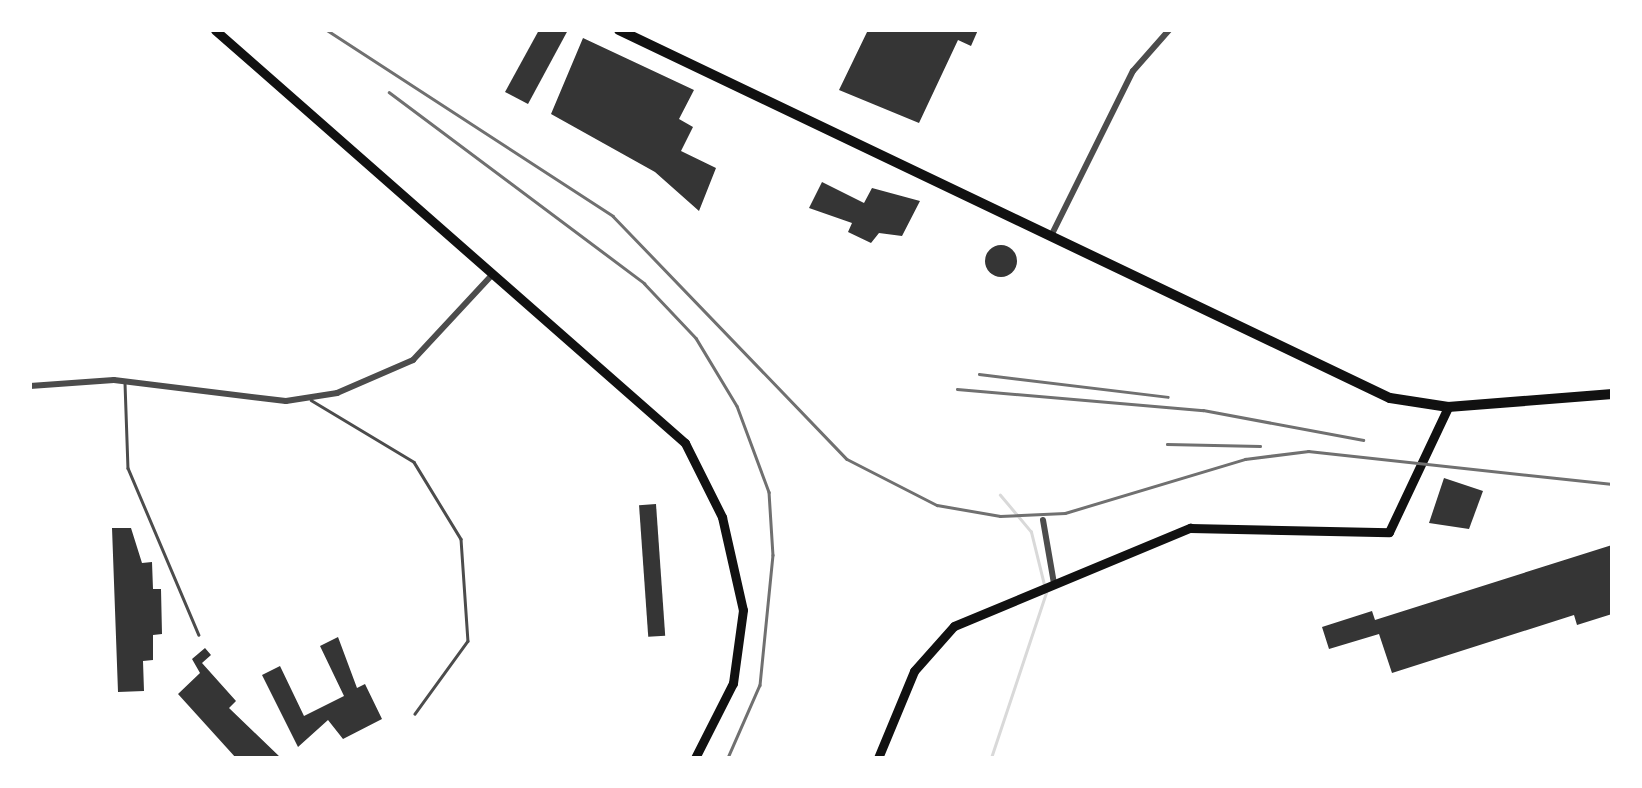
<!DOCTYPE html>
<style>
body{margin:0}
#map{position:relative;width:1642px;height:788px;overflow:hidden;background:#fff;font-family:"PT Sans Narrow",sans-serif}
div>[style]{position:absolute}
.stream>*{height:2.5px;margin:-1.25px;padding:0 1.25px;transform-origin:1.25px;border-radius:1.25px;background:#d9d9d9}
.building>*{inset:0;background:#353535;transform-origin:0 0}
.round{border-radius:50%}
.service>*{height:2.5px;margin:-1.25px;padding:0 1.25px;transform-origin:1.25px;border-radius:1.25px;background:#4c4c4c}
.minor>*{height:6px;margin:-3px;padding:0 3px;transform-origin:3px;border-radius:3px;background:#4c4c4c}
.secondary>*{height:9px;margin:-4.5px;padding:0 4.5px;transform-origin:4.5px;border-radius:4.5px;background:#111}
.primary>*{height:10px;margin:-5px;padding:0 5px;transform-origin:5px;border-radius:5px;background:#111}
.rail>*{height:2.5px;margin:-1.25px;padding:0 1.25px;transform-origin:1.25px;border-radius:1.25px;background:#707070}
span{translate:-50% -50%;white-space:nowrap;text-align:center;line-height:1.15;-webkit-text-stroke:8px #fff;paint-order:stroke}
.frame{position:absolute;inset:0;border:32px solid #fff;pointer-events:none}
</style>
<div id="map">
<div class="stream">
<i style="left:991px;top:758px;width:174px;rotate:-71.6deg"></i>
<i style="left:1046px;top:593px;width:63px;rotate:-103.8deg"></i>
<i style="left:1031px;top:532px;width:48px;rotate:-130deg"></i>
</div>
<div class="building">
<i style="clip-path:polygon(539px 30px,568px 30px,528px 104px,505px 92px)"></i>
<i style="clip-path:polygon(868px 30px,978px 30px,971px 46px,958px 40px,919px 123px,839px 90px)"></i>
<i style="clip-path:polygon(583px 38px,694px 90px,679px 119px,693px 127px,681px 151px,716px 168px,699px 211px,655px 172px,551px 114px)"></i>
<i style="clip-path:polygon(822px 182px,864px 203px,872px 188px,920px 201px,902px 236px,879px 233px,871px 243px,848px 232px,852px 223px,809px 208px)"></i>
<i class="round" style="left:985px;top:245px;width:32px;height:32px"></i>
<i style="clip-path:polygon(1444px 478px,1483px 491px,1469px 529px,1429px 523px)"></i>
<i style="left:656px;top:504px;width:132px;height:17px;rotate:86deg"></i>
<i style="clip-path:polygon(112px 528px,131px 528px,142px 563px,152px 562px,153px 589px,161px 589px,162px 634px,153px 635px,153px 660px,143px 661px,144px 691px,118px 692px)"></i>
<i style="clip-path:polygon(1612px 545px,1612px 614px,1577px 625px,1574px 615px,1392px 673px,1379px 634px,1329px 649px,1322px 627px,1372px 611px,1375px 620px)"></i>
<i style="clip-path:polygon(338px 637px,357px 688px,365px 684px,382px 719px,343px 739px,328px 720px,298px 747px,262px 675px,280px 666px,304px 716px,344px 696px,320px 646px)"></i>
<i style="clip-path:polygon(205px 648px,211px 655px,202px 663px,236px 701px,229px 708px,281px 758px,236px 758px,178px 694px,200px 673px,192px 659px)"></i>
</div>
<div class="service">
<i style="left:125px;top:383px;width:85px;rotate:88deg"></i>
<i style="left:128px;top:468px;width:181px;rotate:67deg"></i>
<i style="left:311px;top:400px;width:120px;rotate:31deg"></i>
<i style="left:414px;top:462px;width:90px;rotate:58.6deg"></i>
<i style="left:461px;top:539px;width:102px;rotate:86.1deg"></i>
<i style="left:468px;top:641px;width:90px;rotate:126deg"></i>
</div>
<div class="minor">
<i style="left:1051px;top:236px;width:184px;rotate:-63.6deg"></i>
<i style="left:1133px;top:71px;width:55px;rotate:-48.7deg"></i>
<i style="left:30px;top:386px;width:84px;rotate:-4.1deg"></i>
<i style="left:114px;top:380px;width:173px;rotate:7deg"></i>
<i style="left:286px;top:401px;width:52px;rotate:-8.9deg"></i>
<i style="left:337px;top:393px;width:83px;rotate:-23.5deg"></i>
<i style="left:413px;top:360px;width:117px;rotate:-47.1deg"></i>
<i style="left:1043px;top:520px;width:65px;rotate:80.2deg"></i>
</div>
<div class="secondary">
<i style="left:215px;top:30px;width:626px;rotate:41.31deg"></i>
<i style="left:685px;top:443px;width:83px;rotate:63.4deg"></i>
<i style="left:722px;top:517px;width:95px;rotate:77.3deg"></i>
<i style="left:743px;top:610px;width:74px;rotate:97.8deg"></i>
<i style="left:733px;top:683px;width:84px;rotate:116.9deg"></i>
<i style="left:878px;top:758px;width:94px;rotate:-67.5deg"></i>
<i style="left:914px;top:671px;width:60px;rotate:-48.4deg"></i>
<i style="left:954px;top:626px;width:256px;rotate:-22.6deg"></i>
<i style="left:1190px;top:528px;width:199px;rotate:1.2deg"></i>
<i style="left:1389px;top:532px;width:138px;rotate:-64.7deg"></i>
</div>
<div class="primary">
<i style="left:619px;top:30px;width:854px;rotate:25.52deg"></i>
<i style="left:1390px;top:398px;width:59px;rotate:8.8deg"></i>
<i style="left:1448px;top:407px;width:165px;rotate:-4.5deg"></i>
</div>
<div class="rail">
<i style="left:327px;top:30px;width:341px;rotate:33deg"></i>
<i style="left:613px;top:216px;width:337px;rotate:46.1deg"></i>
<i style="left:847px;top:459px;width:101px;rotate:27.1deg"></i>
<i style="left:937px;top:505px;width:64px;rotate:9.9deg"></i>
<i style="left:1000px;top:516px;width:65px;rotate:-2.6deg"></i>
<i style="left:1065px;top:513px;width:188px;rotate:-16.7deg"></i>
<i style="left:1245px;top:459px;width:64px;rotate:-7.2deg"></i>
<i style="left:1308px;top:451px;width:306px;rotate:6.2deg"></i>
<i style="left:389px;top:92px;width:319px;rotate:36.8deg"></i>
<i style="left:644px;top:283px;width:76px;rotate:46.6deg"></i>
<i style="left:696px;top:338px;width:79px;rotate:58.9deg"></i>
<i style="left:737px;top:406px;width:92px;rotate:69.6deg"></i>
<i style="left:769px;top:492px;width:63px;rotate:86.4deg"></i>
<i style="left:773px;top:555px;width:131px;rotate:95.7deg"></i>
<i style="left:760px;top:685px;width:80px;rotate:113.7deg"></i>
<i style="left:979px;top:374px;width:190px;rotate:6.9deg"></i>
<i style="left:957px;top:389px;width:247px;rotate:4.9deg"></i>
<i style="left:1203px;top:410px;width:163px;rotate:10.6deg"></i>
<i style="left:1167px;top:444px;width:93px;rotate:1.2deg"></i>
</div>
<div class="frame"></div>
</div>
